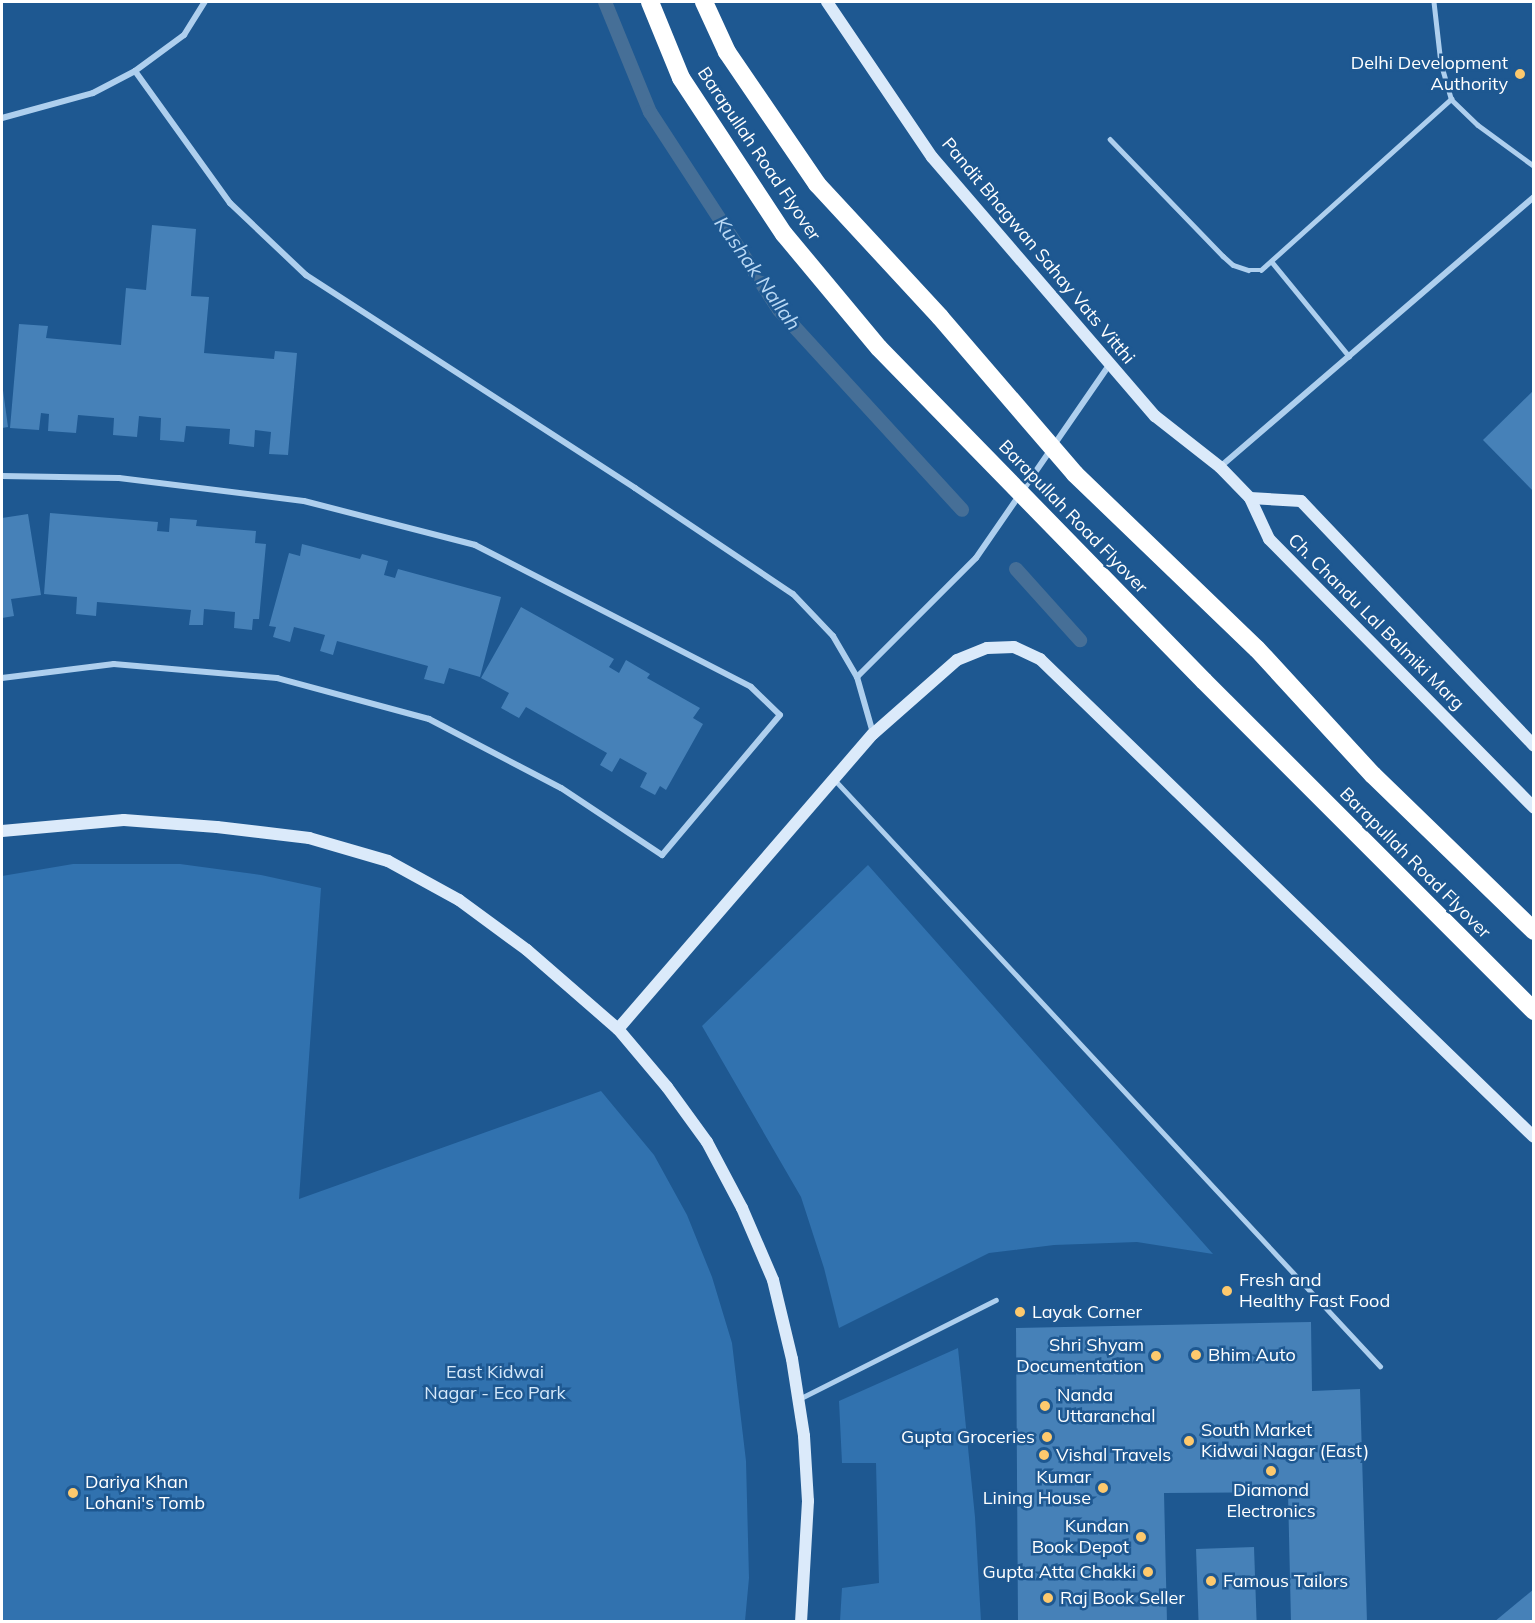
<!DOCTYPE html>
<style>
body{margin:0}
#map{position:relative;width:1535px;height:1623px;overflow:hidden;background:#1e5891;font-family:Mulish,sans-serif}
div>[style]{position:absolute}
.green>*{inset:0;background:#3172af}
.stream>*{height:14px;margin:-7px;padding:0 7px;transform-origin:7px;border-radius:7px;background:#466f97}
.building>*{inset:0;background:#4681b8;transform-origin:0 0}
.lane>*{height:4.5px;margin:-2.25px;padding:0 2.25px;transform-origin:2.25px;border-radius:2.25px;background:#aecfee}
.street>*{height:6px;margin:-3px;padding:0 3px;transform-origin:3px;border-radius:3px;background:#aecfee}
.secondary>*{height:12px;margin:-6px;padding:0 6px;transform-origin:6px;border-radius:6px;background:#dbeafa}
.highway-bridge>*{height:18px;margin:-9px;padding:0 9px;transform-origin:9px;border-radius:9px;background:#fff}
.dots>*{width:16px;height:16px;translate:-50% -50%;box-sizing:border-box;border:3px solid #1e5891;border-radius:50%}
span{translate:-50% -50%;white-space:nowrap;text-align:center;line-height:1.15;-webkit-text-stroke:5px #1e5891;paint-order:stroke}
.poi-label{font-size:18px;color:#fff}
.right{translate:-100% -50%;text-align:right}
.left{translate:0 -50%;text-align:left}
.street-label{font-size:18px;color:#fff}
.park-label{font-size:18px;color:#d4e8fa}
.water-label{font-size:20px;color:#bad9f5;font-style:italic}
.frame{position:absolute;inset:0;border:3px solid #fff;pointer-events:none}
</style>
<div id="map">
<div class="green">
<i style="clip-path:polygon(73px 864px,180px 864px,261px 875px,321px 888px,299px 1199px,601px 1091px,654px 1155px,687px 1215px,712px 1277px,732px 1343px,746px 1461px,749px 1578px,745px 1621px,2px 1621px,2px 876px)"></i>
<i style="clip-path:polygon(868px 865px,1213px 1254px,1137px 1242px,1054px 1245px,989px 1253px,839px 1328px,824px 1268px,801px 1197px,702px 1026px)"></i>
<i style="clip-path:polygon(958px 1348px,975px 1517px,981px 1621px,840px 1621px,842px 1588px,879px 1583px,876px 1463px,842px 1463px,839px 1401px)"></i>
</div>
<div class="stream">
<i style="left:605px;top:2px;width:119px;rotate:67.8deg"></i>
<i style="left:650px;top:112px;width:236px;rotate:56.9deg"></i>
<i style="left:779px;top:310px;width:271px;rotate:47.5deg"></i>
<i style="left:1016px;top:569px;width:96px;rotate:48deg"></i>
</div>
<div class="building">
<i style="clip-path:polygon(152px 225px,196px 229px,191px 296px,209px 297px,204px 353px,274px 359px,275px 351px,297px 353px,288px 455px,269px 454px,271px 432px,255px 430px,254px 447px,229px 444px,230px 429px,186px 426px,184px 442px,160px 440px,161px 418px,148px 417px,139px 416px,137px 437px,113px 435px,114px 418px,78px 415px,76px 433px,48px 431px,49px 414px,41px 413px,39px 430px,10px 428px,19px 324px,48px 326px,46px 338px,121px 345px,126px 288px,146px 290px)"></i>
<i style="clip-path:polygon(2px 383px,8px 427px,2px 428px)"></i>
<i style="clip-path:polygon(1534px 390px,1534px 492px,1483px 440px)"></i>
<i style="clip-path:polygon(50px 513px,158px 522px,157px 531px,169px 532px,170px 518px,197px 520px,196px 526px,256px 531px,255px 543px,266px 544px,259px 619px,253px 619px,252px 630px,234px 628px,235px 612px,204px 609px,203px 625px,189px 625px,191px 610px,97px 602px,96px 616px,76px 614px,77px 597px,44px 594px)"></i>
<i style="clip-path:polygon(28px 514px,41px 595px,11px 599px,14px 616px,2px 618px,2px 518px)"></i>
<i style="clip-path:polygon(302px 544px,360px 559px,362px 554px,388px 561px,384px 575px,395px 578px,398px 569px,501px 597px,480px 677px,449px 668px,444px 684px,424px 679px,428px 666px,337px 641px,333px 655px,320px 651px,325px 635px,294px 627px,290px 642px,273px 637px,276px 627px,269px 626px,289px 553px,300px 556px)"></i>
<i style="clip-path:polygon(521px 607px,614px 659px,609px 667px,619px 673px,626px 660px,650px 674px,647px 678px,700px 708px,693px 718px,703px 724px,666px 790px,660px 786px,655px 795px,640px 787px,647px 773px,620px 758px,612px 772px,600px 765px,607px 753px,526px 707px,519px 718px,501px 708px,509px 693px,481px 678px)"></i>
<i style="clip-path:polygon(1311px 1322px,1312px 1391px,1360px 1389px,1367px 1622px,1291px 1622px,1288px 1492px,1164px 1493px,1167px 1622px,1018px 1622px,1016px 1328px)"></i>
<i style="left:1254px;top:1547px;width:75px;height:58px;rotate:88deg"></i>
<i style="clip-path:polygon(1534px 1589px,1534px 1622px,1494px 1622px)"></i>
</div>
<div class="lane">
<i style="left:1434px;top:2px;width:61px;rotate:83.5deg"></i>
<i style="left:1441px;top:63px;width:37px;rotate:74deg"></i>
<i style="left:1451px;top:99px;width:37px;rotate:44deg"></i>
<i style="left:1478px;top:125px;width:69px;rotate:36.2deg"></i>
<i style="left:1110px;top:139px;width:163px;rotate:46deg"></i>
<i style="left:1223px;top:256px;width:13px;rotate:42deg"></i>
<i style="left:1233px;top:265px;width:16px;rotate:18deg"></i>
<i style="left:1248px;top:270px;width:13px"></i>
<i style="left:1261px;top:270px;width:256px;rotate:-42deg"></i>
<i style="left:1272px;top:262px;width:122px;rotate:50.7deg"></i>
<i style="left:834px;top:779px;width:802px;rotate:47.07deg"></i>
<i style="left:801px;top:1398px;width:218px;rotate:-26.7deg"></i>
</div>
<div class="street">
<i style="left:135px;top:71px;width:163px;rotate:54.3deg"></i>
<i style="left:230px;top:203px;width:105px;rotate:43.5deg"></i>
<i style="left:306px;top:275px;width:392px;rotate:32.9deg"></i>
<i style="left:635px;top:488px;width:190px;rotate:33.9deg"></i>
<i style="left:793px;top:594px;width:58px;rotate:46.4deg"></i>
<i style="left:833px;top:636px;width:48px;rotate:59.7deg"></i>
<i style="left:857px;top:677px;width:58px;rotate:74.1deg"></i>
<i style="left:2px;top:118px;width:94px;rotate:-15.4deg"></i>
<i style="left:93px;top:93px;width:47px;rotate:-27.6deg"></i>
<i style="left:135px;top:71px;width:61px;rotate:-36.3deg"></i>
<i style="left:184px;top:35px;width:39px;rotate:-58deg"></i>
<i style="left:1220px;top:467px;width:414px;rotate:-40.7deg"></i>
<i style="left:2px;top:476px;width:117px;rotate:1deg"></i>
<i style="left:119px;top:478px;width:186px;rotate:7.1deg"></i>
<i style="left:304px;top:501px;width:177px;rotate:14.4deg"></i>
<i style="left:475px;top:545px;width:310px;rotate:27.2deg"></i>
<i style="left:751px;top:687px;width:40px;rotate:44deg"></i>
<i style="left:780px;top:715px;width:183px;rotate:130.1deg"></i>
<i style="left:662px;top:855px;width:121px;rotate:-146.4deg"></i>
<i style="left:561px;top:788px;width:149px;rotate:-152.4deg"></i>
<i style="left:429px;top:719px;width:157px;rotate:-164.9deg"></i>
<i style="left:277px;top:678px;width:164px;rotate:-175.1deg"></i>
<i style="left:114px;top:664px;width:113px;rotate:172.9deg"></i>
<i style="left:857px;top:677px;width:168px;rotate:-45deg"></i>
<i style="left:976px;top:558px;width:236px;rotate:-55.4deg"></i>
</div>
<div class="secondary">
<i style="left:827px;top:2px;width:187px;rotate:55.9deg"></i>
<i style="left:932px;top:157px;width:342px;rotate:49.3deg"></i>
<i style="left:1155px;top:416px;width:83px;rotate:38.1deg"></i>
<i style="left:1220px;top:467px;width:43px;rotate:45.9deg"></i>
<i style="left:1250px;top:498px;width:45px;rotate:65.1deg"></i>
<i style="left:1269px;top:539px;width:378px;rotate:45.4deg"></i>
<i style="left:1250px;top:498px;width:51px;rotate:3.4deg"></i>
<i style="left:1301px;top:501px;width:338px;rotate:46.4deg"></i>
<i style="left:2px;top:831px;width:122px;rotate:-5.2deg"></i>
<i style="left:124px;top:820px;width:93px;rotate:4.3deg"></i>
<i style="left:217px;top:827px;width:93px;rotate:6.8deg"></i>
<i style="left:309px;top:838px;width:82px;rotate:16.2deg"></i>
<i style="left:388px;top:861px;width:81px;rotate:28.8deg"></i>
<i style="left:459px;top:900px;width:84px;rotate:36.3deg"></i>
<i style="left:527px;top:950px;width:121px;rotate:41deg"></i>
<i style="left:618px;top:1029px;width:76px;rotate:49.8deg"></i>
<i style="left:667px;top:1087px;width:68px;rotate:54deg"></i>
<i style="left:707px;top:1142px;width:75px;rotate:62.1deg"></i>
<i style="left:742px;top:1208px;width:78px;rotate:66.7deg"></i>
<i style="left:773px;top:1280px;width:81px;rotate:76.5deg"></i>
<i style="left:792px;top:1359px;width:78px;rotate:81.1deg"></i>
<i style="left:804px;top:1436px;width:65px;rotate:86.5deg"></i>
<i style="left:808px;top:1501px;width:121px;rotate:93.3deg"></i>
<i style="left:618px;top:1029px;width:390px;rotate:-49.2deg"></i>
<i style="left:873px;top:734px;width:112px;rotate:-41.4deg"></i>
<i style="left:957px;top:660px;width:32px;rotate:-22deg"></i>
<i style="left:987px;top:648px;width:27px;rotate:-2deg"></i>
<i style="left:1014px;top:647px;width:29px;rotate:25deg"></i>
<i style="left:1040px;top:659px;width:687px;rotate:44.06deg"></i>
</div>
<div class="highway-bridge">
<i style="left:650px;top:2px;width:82px;rotate:67.8deg"></i>
<i style="left:681px;top:78px;width:187px;rotate:56.6deg"></i>
<i style="left:784px;top:234px;width:148px;rotate:50.2deg"></i>
<i style="left:879px;top:348px;width:465px;rotate:45.7deg"></i>
<i style="left:1204px;top:681px;width:467px;rotate:45deg"></i>
<i style="left:704px;top:2px;width:55px;rotate:65.3deg"></i>
<i style="left:727px;top:52px;width:160px;rotate:55.7deg"></i>
<i style="left:817px;top:184px;width:181px;rotate:47.2deg"></i>
<i style="left:940px;top:317px;width:207px;rotate:49.3deg"></i>
<i style="left:1075px;top:474px;width:252px;rotate:43.9deg"></i>
<i style="left:1257px;top:649px;width:171px;rotate:47.4deg"></i>
<i style="left:1373px;top:775px;width:224px;rotate:44.1deg"></i>
</div>
<div class="dots">
<i style="left:1520px;top:74px;background:#fdc96d"></i>
<i style="left:1227px;top:1291px;background:#fdc96d"></i>
<i style="left:1020px;top:1312px;background:#fdc96d"></i>
<i style="left:1196px;top:1355px;background:#fdc96d"></i>
<i style="left:1156px;top:1356px;background:#fdc96d"></i>
<i style="left:1045px;top:1406px;background:#fdc96d"></i>
<i style="left:1047px;top:1437px;background:#fdc96d"></i>
<i style="left:1189px;top:1441px;background:#fdc96d"></i>
<i style="left:1044px;top:1455px;background:#fdc96d"></i>
<i style="left:1271px;top:1471px;background:#fdc96d"></i>
<i style="left:1103px;top:1488px;background:#fdc96d"></i>
<i style="left:73px;top:1493px;background:#fdc96d"></i>
<i style="left:1141px;top:1537px;background:#fdc96d"></i>
<i style="left:1148px;top:1572px;background:#fdc96d"></i>
<i style="left:1211px;top:1581px;background:#fdc96d"></i>
<i style="left:1048px;top:1598px;background:#fdc96d"></i>
</div>
<div class="poi-label">
<span class="right" style="left:1508px;top:74px">Delhi Development<br>Authority</span>
<span class="left" style="left:1239px;top:1291px">Fresh and<br>Healthy Fast Food</span>
<span class="left" style="left:1032px;top:1312px">Layak Corner</span>
<span class="right" style="left:1144px;top:1356px">Shri Shyam<br>Documentation</span>
<span class="left" style="left:1208px;top:1355px">Bhim Auto</span>
<span class="left" style="left:1057px;top:1406px">Nanda<br>Uttaranchal</span>
<span class="left" style="left:1201px;top:1441px">South Market<br>Kidwai Nagar (East)</span>
<span class="right" style="left:1035px;top:1437px">Gupta Groceries</span>
<span class="left" style="left:1056px;top:1455px">Vishal Travels</span>
<span class="right" style="left:1091px;top:1488px">Kumar<br>Lining House</span>
<span class="left" style="left:85px;top:1493px">Dariya Khan<br>Lohani's Tomb</span>
<span style="left:1271px;top:1501px">Diamond<br>Electronics</span>
<span class="right" style="left:1129px;top:1537px">Kundan<br>Book Depot</span>
<span class="right" style="left:1136px;top:1572px">Gupta Atta Chakki</span>
<span class="left" style="left:1223px;top:1581px">Famous Tailors</span>
<span class="left" style="left:1060px;top:1598px">Raj Book Seller</span>
</div>
<div class="street-label">
<span style="left:759px;top:154px;rotate:56deg">Barapullah Road Flyover</span>
<span style="left:1038px;top:251px;rotate:50deg">Pandit Bhagwan Sahay Vats Vitthi</span>
<span style="left:1073px;top:517px;rotate:46deg">Barapullah Road Flyover</span>
<span style="left:1376px;top:622px;rotate:45deg">Ch. Chandu Lal Balmiki Marg</span>
<span style="left:1415px;top:863px;rotate:45deg">Barapullah Road Flyover</span>
</div>
<div class="park-label">
<span style="left:495px;top:1383px">East Kidwai<br>Nagar - Eco Park</span>
</div>
<div class="water-label">
<span style="left:758px;top:273px;rotate:55deg">Kushak Nallah</span>
</div>
<div class="frame"></div>
</div>
